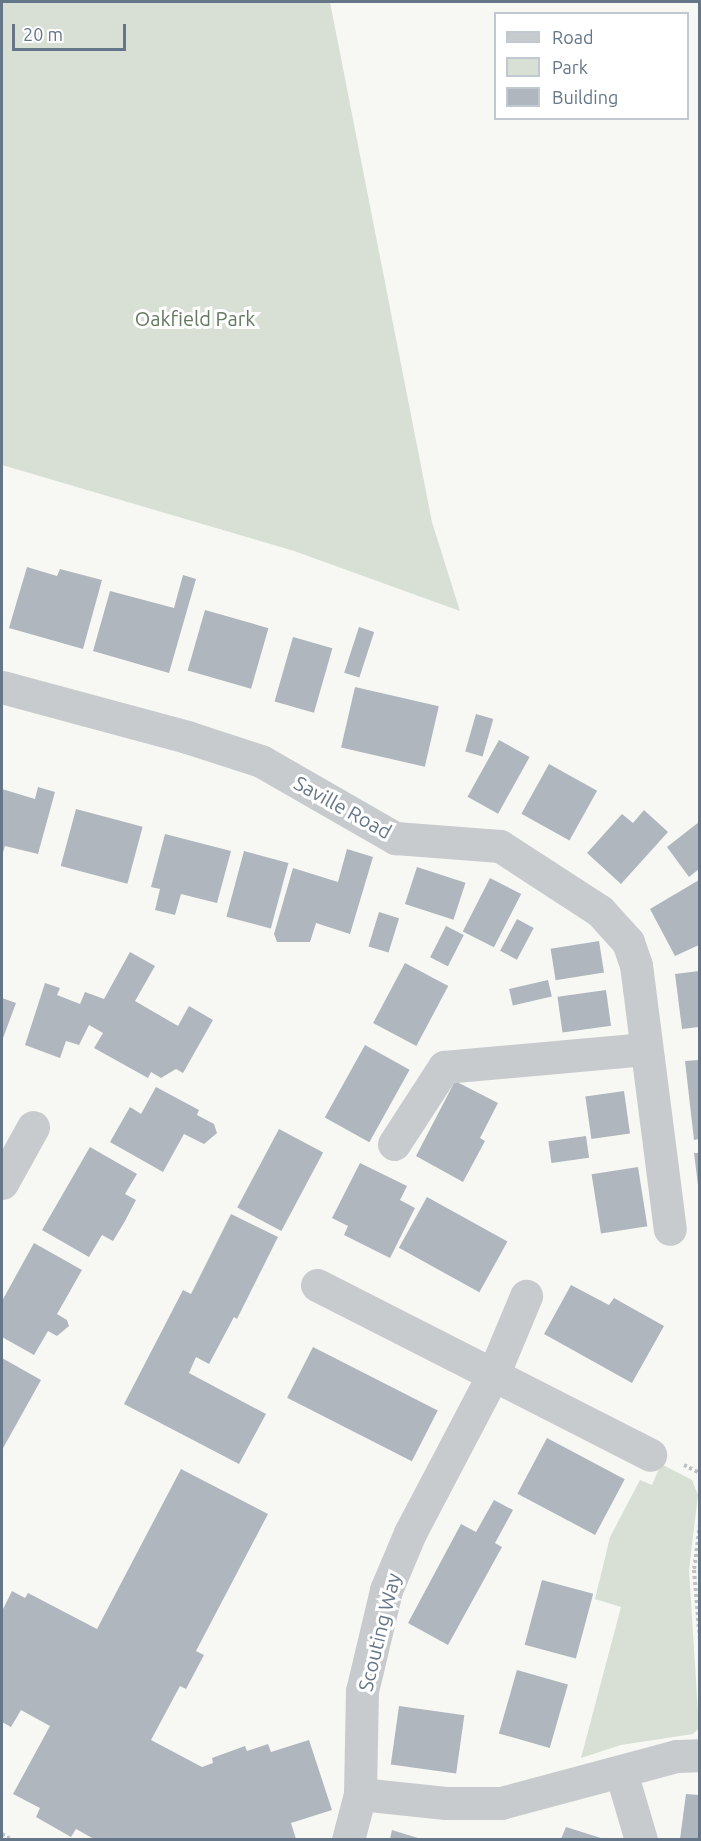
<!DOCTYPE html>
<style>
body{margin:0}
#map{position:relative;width:701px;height:1841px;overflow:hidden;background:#f7f8f4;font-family:Ubuntu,sans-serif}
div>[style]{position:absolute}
.green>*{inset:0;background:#d8e0d5}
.building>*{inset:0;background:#afb6bd;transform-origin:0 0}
.path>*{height:4px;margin-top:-2px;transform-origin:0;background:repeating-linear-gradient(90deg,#bec1c3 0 3px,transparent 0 6px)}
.minor>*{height:33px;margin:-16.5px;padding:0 16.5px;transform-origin:16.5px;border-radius:16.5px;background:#c7cbce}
span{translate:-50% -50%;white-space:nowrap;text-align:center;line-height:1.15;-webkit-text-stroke:6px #fff;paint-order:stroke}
.park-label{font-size:20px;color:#64795f}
.street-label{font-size:20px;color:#647688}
.frame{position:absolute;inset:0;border:3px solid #647688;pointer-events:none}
.legend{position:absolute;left:494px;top:12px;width:195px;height:108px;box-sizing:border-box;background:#fff;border:2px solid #c1c8cf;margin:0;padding:8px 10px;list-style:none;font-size:18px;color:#647688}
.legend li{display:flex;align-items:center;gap:12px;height:30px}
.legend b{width:30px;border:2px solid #c1c8cf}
.scale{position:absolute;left:12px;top:24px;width:114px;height:27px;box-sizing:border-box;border:3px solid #647688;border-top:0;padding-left:8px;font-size:18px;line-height:21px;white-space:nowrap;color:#647688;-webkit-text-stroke:4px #fff;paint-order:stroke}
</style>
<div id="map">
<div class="green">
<i style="clip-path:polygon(2px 2px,330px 2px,432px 522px,460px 611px,294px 551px,2px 465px)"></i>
<i style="clip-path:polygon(661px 1464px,692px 1480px,698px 1495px,689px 1570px,699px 1728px,693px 1734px,621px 1745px,581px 1758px,621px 1607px,595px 1599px,610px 1537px,640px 1480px,652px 1485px)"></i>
</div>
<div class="building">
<i style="clip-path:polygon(27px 567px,57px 576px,60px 569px,102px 580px,83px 649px,9px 628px)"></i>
<i style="clip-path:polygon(183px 575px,196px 579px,169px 673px,93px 651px,110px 591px,174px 608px)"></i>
<i style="left:205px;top:610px;width:66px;height:63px;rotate:16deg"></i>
<i style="left:359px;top:627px;width:16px;height:48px;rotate:18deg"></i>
<i style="left:293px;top:637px;width:41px;height:67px;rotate:16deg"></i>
<i style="left:355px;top:687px;width:86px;height:62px;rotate:13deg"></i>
<i style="left:476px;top:714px;width:18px;height:39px;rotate:16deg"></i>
<i style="left:499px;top:740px;width:35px;height:65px;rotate:29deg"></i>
<i style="left:549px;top:764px;width:55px;height:57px;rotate:29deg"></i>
<i style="clip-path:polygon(38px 787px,55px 792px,38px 854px,5px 846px,2px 856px,2px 789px,35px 799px)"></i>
<i style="left:76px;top:809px;width:69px;height:59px;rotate:15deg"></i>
<i style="clip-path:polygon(644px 810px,668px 832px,621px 884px,587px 853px,622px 814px,633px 823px)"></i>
<i style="clip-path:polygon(699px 822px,699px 869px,689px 877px,667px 847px)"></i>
<i style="clip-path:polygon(165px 834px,231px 851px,217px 903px,181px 894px,175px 915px,155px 910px,160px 889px,151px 887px)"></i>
<i style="clip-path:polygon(347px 849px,373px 857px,350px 934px,316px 923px,310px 942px,277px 942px,274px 934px,293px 868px,338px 882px)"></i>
<i style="left:244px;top:851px;width:46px;height:68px;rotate:15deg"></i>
<i style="left:417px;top:867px;width:51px;height:39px;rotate:18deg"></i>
<i style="left:490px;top:878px;width:35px;height:60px;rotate:27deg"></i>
<i style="clip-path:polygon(699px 880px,699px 945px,675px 956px,650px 909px)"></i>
<i style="left:379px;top:912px;width:21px;height:36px;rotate:17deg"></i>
<i style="left:517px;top:919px;width:19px;height:36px;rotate:28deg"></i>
<i style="left:446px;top:926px;width:20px;height:35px;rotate:27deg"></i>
<i style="left:599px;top:941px;width:32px;height:49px;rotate:81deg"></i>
<i style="clip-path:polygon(130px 952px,155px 966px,135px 1001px,178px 1026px,189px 1006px,213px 1020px,183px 1073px,176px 1069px,161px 1078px,151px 1072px,148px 1078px,94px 1048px,103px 1033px,89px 1025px,79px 1045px,66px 1041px,60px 1058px,25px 1045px,45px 983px,60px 988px,57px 995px,80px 1004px,85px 992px,104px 999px)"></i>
<i style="left:405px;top:963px;width:49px;height:68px;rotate:28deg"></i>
<i style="clip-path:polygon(699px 971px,699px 1027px,682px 1029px,675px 974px)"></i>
<i style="left:548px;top:980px;width:17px;height:40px;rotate:77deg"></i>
<i style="left:606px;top:990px;width:36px;height:49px;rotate:82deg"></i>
<i style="clip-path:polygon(2px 998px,16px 1003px,2px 1041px)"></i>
<i style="left:365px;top:1045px;width:51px;height:83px;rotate:29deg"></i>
<i style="clip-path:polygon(699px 1060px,699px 1139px,694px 1140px,685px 1061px)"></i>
<i style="clip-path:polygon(455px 1081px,498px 1103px,480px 1138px,485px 1141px,463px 1182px,416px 1156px)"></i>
<i style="clip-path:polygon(156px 1087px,199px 1110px,197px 1115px,214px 1124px,217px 1133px,204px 1144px,184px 1134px,163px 1172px,110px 1142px,130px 1107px,141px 1114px)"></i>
<i style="left:624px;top:1091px;width:43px;height:39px;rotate:82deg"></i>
<i style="left:279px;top:1129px;width:50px;height:89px;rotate:28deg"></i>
<i style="left:586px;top:1136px;width:22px;height:38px;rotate:82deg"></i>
<i style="clip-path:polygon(90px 1147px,137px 1174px,125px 1194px,136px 1200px,125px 1221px,113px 1241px,102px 1235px,89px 1257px,42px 1230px)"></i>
<i style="clip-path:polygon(694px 1153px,699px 1153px,699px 1185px,698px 1185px)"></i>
<i style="clip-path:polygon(360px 1163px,407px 1186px,400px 1200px,415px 1208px,390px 1258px,344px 1235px,348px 1226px,332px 1218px)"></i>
<i style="left:638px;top:1167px;width:60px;height:47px;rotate:81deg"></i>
<i style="left:427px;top:1197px;width:92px;height:58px;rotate:29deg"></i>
<i style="clip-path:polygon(231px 1214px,278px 1237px,237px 1319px,234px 1317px,209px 1364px,196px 1357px,189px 1373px,266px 1414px,239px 1464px,124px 1404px,183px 1290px,191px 1294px)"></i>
<i style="clip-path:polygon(34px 1243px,82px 1270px,57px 1314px,67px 1320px,69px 1326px,57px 1336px,48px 1331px,34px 1355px,2px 1337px,2px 1301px)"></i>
<i style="clip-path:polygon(571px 1285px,609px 1305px,614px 1298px,664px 1326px,632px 1383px,544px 1334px)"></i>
<i style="left:313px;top:1347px;width:140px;height:57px;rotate:27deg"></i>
<i style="clip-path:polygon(2px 1358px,41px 1380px,2px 1450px)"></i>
<i style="left:547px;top:1438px;width:88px;height:63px;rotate:28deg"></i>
<i style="clip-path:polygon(181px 1469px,268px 1514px,196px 1651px,204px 1655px,186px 1689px,180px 1686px,151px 1740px,202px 1767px,213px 1763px,212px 1758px,245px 1746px,247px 1751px,268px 1744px,271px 1752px,309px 1740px,332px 1810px,291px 1823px,296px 1839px,94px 1839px,76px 1829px,71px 1837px,36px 1817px,40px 1808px,13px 1794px,50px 1726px,21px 1710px,11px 1727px,2px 1722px,2px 1611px,12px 1591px,25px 1598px,28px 1593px,97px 1629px)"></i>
<i style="clip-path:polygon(494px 1500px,513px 1510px,495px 1543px,502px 1547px,448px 1645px,408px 1623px,461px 1524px,476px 1532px)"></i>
<i style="left:542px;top:1580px;width:53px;height:67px;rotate:15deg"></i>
<i style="left:517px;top:1670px;width:53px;height:66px;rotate:16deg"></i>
<i style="left:399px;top:1706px;width:66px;height:59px;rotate:8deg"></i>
<i style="clip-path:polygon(686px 1794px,699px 1795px,699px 1839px,680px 1839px)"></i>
<i style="clip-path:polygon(566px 1827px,604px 1839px,561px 1839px)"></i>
<i style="clip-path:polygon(392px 1830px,421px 1839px,390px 1839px)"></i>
</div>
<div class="path">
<i style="left:684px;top:1465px;width:18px;rotate:27deg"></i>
<i style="left:700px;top:1524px;width:46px;rotate:97.4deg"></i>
<i style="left:694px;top:1570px;width:70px;rotate:85.1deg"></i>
<i style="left:2px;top:1834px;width:12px;rotate:31deg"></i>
</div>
<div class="minor">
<i style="left:2px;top:687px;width:192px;rotate:15.1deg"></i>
<i style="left:187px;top:737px;width:78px;rotate:18deg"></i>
<i style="left:261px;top:761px;width:155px;rotate:29.9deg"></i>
<i style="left:395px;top:838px;width:105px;rotate:4.4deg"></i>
<i style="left:500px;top:846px;width:119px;rotate:33deg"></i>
<i style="left:600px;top:911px;width:42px;rotate:47.9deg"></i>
<i style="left:628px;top:942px;width:24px;rotate:71deg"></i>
<i style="left:636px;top:965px;width:266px;rotate:82.7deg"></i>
<i style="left:394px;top:1144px;width:92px;rotate:-57deg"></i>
<i style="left:444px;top:1067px;width:202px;rotate:-5.1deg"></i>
<i style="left:2px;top:1183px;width:64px;rotate:-61deg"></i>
<i style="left:317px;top:1285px;width:374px;rotate:27deg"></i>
<i style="left:621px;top:1772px;width:71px;rotate:73.6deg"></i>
<i style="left:360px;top:1794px;width:86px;rotate:6deg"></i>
<i style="left:446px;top:1803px;width:55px"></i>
<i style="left:501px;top:1803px;width:181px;rotate:-15deg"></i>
<i style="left:676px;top:1756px;width:24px;rotate:-2deg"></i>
<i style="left:348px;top:1840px;width:48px;rotate:-75.4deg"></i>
<i style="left:360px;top:1794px;width:103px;rotate:-88.9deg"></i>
<i style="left:362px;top:1691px;width:104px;rotate:-76.6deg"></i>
<i style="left:386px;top:1590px;width:62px;rotate:-67.2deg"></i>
<i style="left:410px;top:1533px;width:178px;rotate:-62.3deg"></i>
<i style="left:493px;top:1375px;width:86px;rotate:-67.3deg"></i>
</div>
<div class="park-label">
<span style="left:195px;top:318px">Oakfield Park</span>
</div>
<div class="street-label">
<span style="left:343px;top:807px;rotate:29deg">Saville Road</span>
<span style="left:379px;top:1632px;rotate:-76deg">Scouting Way</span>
</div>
<div class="frame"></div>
<ul class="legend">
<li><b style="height:8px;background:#c7cbce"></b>Road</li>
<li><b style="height:16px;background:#d8e0d5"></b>Park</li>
<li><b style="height:16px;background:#afb6bd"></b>Building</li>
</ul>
<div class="scale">20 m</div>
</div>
